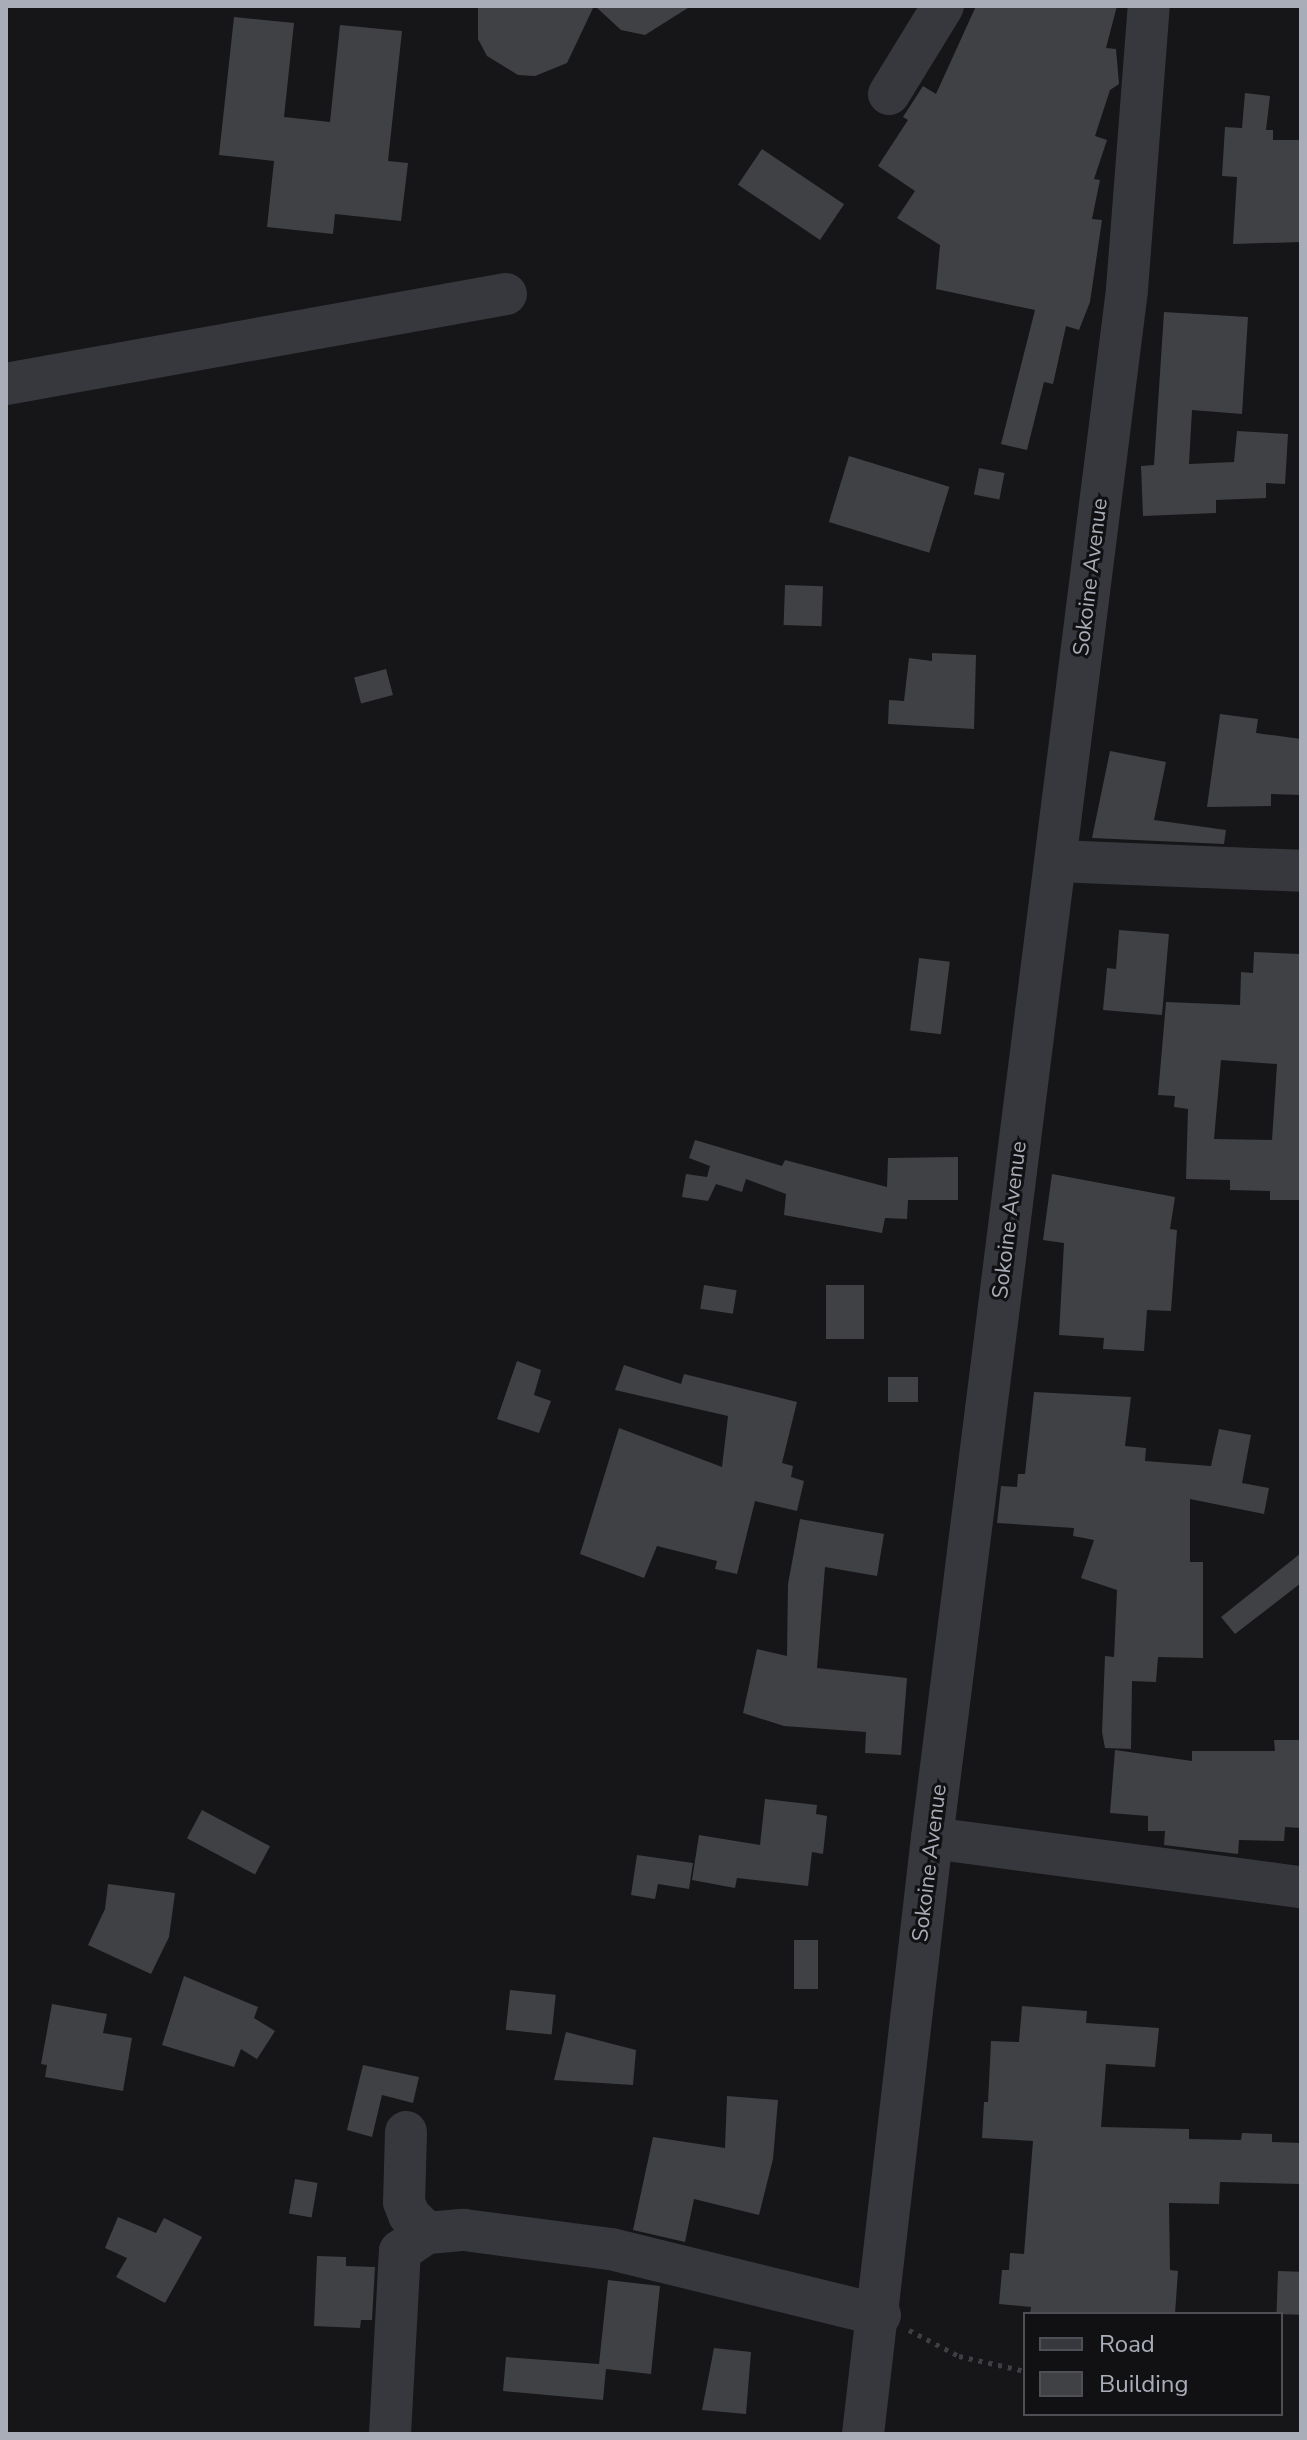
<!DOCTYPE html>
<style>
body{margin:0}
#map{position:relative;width:1307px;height:2440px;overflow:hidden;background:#161618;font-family:"Nunito Sans",sans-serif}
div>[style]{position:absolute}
.building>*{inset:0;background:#404145;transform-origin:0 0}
.path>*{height:5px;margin-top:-2.5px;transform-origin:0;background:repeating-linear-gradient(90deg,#3d3f44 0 4px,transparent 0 10px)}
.minor>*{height:42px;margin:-21px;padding:0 21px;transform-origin:21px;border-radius:21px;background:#37383d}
span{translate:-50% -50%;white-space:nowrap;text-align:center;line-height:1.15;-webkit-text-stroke:6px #111113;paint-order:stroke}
.street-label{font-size:22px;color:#a8adb8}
.frame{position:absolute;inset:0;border:8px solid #a8adb8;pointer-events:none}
.legend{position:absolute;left:1023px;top:2312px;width:260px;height:104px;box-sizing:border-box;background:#111113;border:2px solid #4d4f55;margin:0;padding:10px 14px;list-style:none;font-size:24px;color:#a8adb8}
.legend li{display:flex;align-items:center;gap:16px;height:40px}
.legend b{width:40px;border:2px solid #4d4f55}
</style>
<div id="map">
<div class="building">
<i style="clip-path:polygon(478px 6px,594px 6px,567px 63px,535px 76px,518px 75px,487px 56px,478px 39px)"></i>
<i style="clip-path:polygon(595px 6px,691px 6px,645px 35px,621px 30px)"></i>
<i style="clip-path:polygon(976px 6px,1117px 6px,1106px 48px,1116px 49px,1119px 84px,1110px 90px,1095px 136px,1107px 140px,1094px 179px,1100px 180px,1092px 219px,1102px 220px,1090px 302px,1079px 330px,1066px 326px,1053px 384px,1044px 382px,1027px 450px,1001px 444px,1035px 310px,936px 289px,940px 245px,897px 218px,915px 191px,878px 166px,908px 120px,903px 117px,923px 86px,936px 94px)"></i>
<i style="clip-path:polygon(234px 17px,294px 23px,284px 117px,330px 122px,340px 25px,402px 31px,388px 161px,408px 163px,401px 221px,335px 214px,333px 234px,267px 227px,274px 161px,219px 155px)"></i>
<i style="clip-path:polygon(1245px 93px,1270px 96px,1266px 130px,1273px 130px,1273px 140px,1301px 140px,1301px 242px,1233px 244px,1237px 177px,1222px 176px,1225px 127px,1242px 128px)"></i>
<i style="left:762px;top:149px;width:99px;height:43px;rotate:34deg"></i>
<i style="clip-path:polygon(1164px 312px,1248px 317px,1242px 414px,1192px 410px,1189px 464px,1234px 462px,1237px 431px,1288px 434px,1285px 484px,1266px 483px,1266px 498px,1216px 500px,1216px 513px,1143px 516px,1141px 466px,1154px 465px)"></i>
<i style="left:849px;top:456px;width:105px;height:69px;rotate:17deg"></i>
<i style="left:979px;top:468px;width:26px;height:27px;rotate:11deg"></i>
<i style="left:785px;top:585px;width:38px;height:40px;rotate:2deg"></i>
<i style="clip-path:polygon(932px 653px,976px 655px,974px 729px,888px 724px,889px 700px,904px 701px,909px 658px,932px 661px)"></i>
<i style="left:386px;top:669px;width:27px;height:33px;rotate:75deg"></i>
<i style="clip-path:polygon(1220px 714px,1258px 719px,1256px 733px,1301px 739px,1301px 795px,1271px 794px,1271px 806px,1207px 807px)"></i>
<i style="clip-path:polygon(1110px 751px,1166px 762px,1154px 820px,1226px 830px,1224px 844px,1092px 838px)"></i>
<i style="clip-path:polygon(1119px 930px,1169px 934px,1162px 1015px,1103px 1010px,1107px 968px,1116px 969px)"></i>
<i style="clip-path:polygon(evenodd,1254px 952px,1301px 954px,1301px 1200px,1270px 1200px,1270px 1191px,1230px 1190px,1230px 1180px,1186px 1179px,1188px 1109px,1174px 1107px,1175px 1096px,1158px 1095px,1166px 1002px,1240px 1005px,1241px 972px,1253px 973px,1254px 952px,1221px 1060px,1277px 1064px,1272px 1140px,1214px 1139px,1221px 1060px)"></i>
<i style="left:919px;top:958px;width:31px;height:73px;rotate:7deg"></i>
<i style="clip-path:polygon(695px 1140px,782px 1166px,785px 1160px,887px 1187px,888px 1158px,958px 1157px,958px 1200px,908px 1200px,907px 1219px,885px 1218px,882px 1233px,784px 1215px,786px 1194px,746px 1179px,742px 1192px,716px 1184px,708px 1201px,682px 1197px,686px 1174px,707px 1177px,710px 1166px,689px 1158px)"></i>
<i style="clip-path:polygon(1052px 1174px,1175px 1197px,1170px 1229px,1177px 1230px,1171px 1311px,1147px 1310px,1144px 1351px,1103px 1349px,1104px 1338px,1059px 1335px,1064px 1243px,1043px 1240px)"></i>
<i style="left:704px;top:1285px;width:33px;height:24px;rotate:9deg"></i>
<i style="left:826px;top:1285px;width:38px;height:54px"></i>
<i style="clip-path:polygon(517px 1361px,541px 1370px,534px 1395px,551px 1401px,539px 1433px,497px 1419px)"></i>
<i style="clip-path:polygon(624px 1365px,681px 1384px,684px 1374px,797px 1402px,782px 1463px,793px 1466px,791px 1477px,804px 1481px,797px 1511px,755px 1501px,737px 1574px,715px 1569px,717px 1561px,657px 1546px,644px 1578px,580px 1554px,619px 1428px,722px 1467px,728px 1416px,615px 1390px)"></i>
<i style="left:888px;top:1377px;width:30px;height:25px"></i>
<i style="clip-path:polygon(1034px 1392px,1131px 1397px,1125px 1446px,1146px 1448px,1145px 1461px,1211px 1466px,1219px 1429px,1251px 1435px,1242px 1483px,1269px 1488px,1264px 1514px,1190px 1499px,1190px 1562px,1203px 1562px,1203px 1658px,1158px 1657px,1156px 1682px,1132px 1681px,1131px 1749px,1105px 1748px,1102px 1732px,1105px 1656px,1114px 1657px,1117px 1590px,1081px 1578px,1094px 1540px,1073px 1536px,1074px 1528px,997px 1523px,1001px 1486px,1017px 1487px,1018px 1474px,1025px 1474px)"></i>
<i style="clip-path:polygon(800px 1519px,884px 1534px,877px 1576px,825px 1567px,817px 1668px,907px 1678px,901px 1755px,865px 1753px,866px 1732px,784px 1726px,743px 1713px,757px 1649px,787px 1656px,788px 1584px)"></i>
<i style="clip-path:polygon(1301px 1553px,1301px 1583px,1235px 1634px,1221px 1617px)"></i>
<i style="clip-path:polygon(1274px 1740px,1301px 1740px,1301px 1828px,1285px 1827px,1284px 1841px,1239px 1840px,1238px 1854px,1164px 1845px,1165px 1831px,1148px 1831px,1148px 1816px,1110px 1813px,1115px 1750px,1192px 1761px,1192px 1751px,1275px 1751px)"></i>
<i style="clip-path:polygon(765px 1799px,817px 1805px,816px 1814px,827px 1816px,823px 1854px,812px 1852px,808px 1886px,737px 1878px,735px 1888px,692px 1880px,699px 1835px,760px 1845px)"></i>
<i style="left:202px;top:1810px;width:77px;height:32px;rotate:28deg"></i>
<i style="clip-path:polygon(637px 1855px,693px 1863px,689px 1889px,658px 1884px,655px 1899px,631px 1895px)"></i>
<i style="clip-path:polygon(108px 1884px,175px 1893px,169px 1937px,151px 1974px,88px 1945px,105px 1909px)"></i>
<i style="left:794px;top:1940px;width:24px;height:49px"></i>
<i style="clip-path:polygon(184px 1976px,258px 2007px,254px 2018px,275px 2031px,257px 2059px,241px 2049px,234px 2067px,162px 2045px)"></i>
<i style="left:510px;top:1990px;width:46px;height:40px;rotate:6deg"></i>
<i style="clip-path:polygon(52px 2004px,107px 2014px,103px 2033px,132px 2038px,123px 2091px,45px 2077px,47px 2065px,41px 2064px)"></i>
<i style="clip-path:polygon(1022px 2006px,1087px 2011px,1086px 2023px,1159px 2028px,1155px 2067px,1106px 2064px,1101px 2127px,1189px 2129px,1189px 2139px,1241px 2140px,1242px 2133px,1272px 2134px,1272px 2142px,1301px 2143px,1301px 2184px,1220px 2182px,1219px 2204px,1169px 2203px,1170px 2270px,1178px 2271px,1175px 2314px,1030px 2314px,1031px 2307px,999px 2304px,1002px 2270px,1009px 2270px,1010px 2253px,1024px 2254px,1033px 2141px,982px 2138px,984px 2102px,988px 2102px,991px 2041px,1019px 2042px)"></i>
<i style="clip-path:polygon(566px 2032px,636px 2050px,633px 2085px,554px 2080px)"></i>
<i style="clip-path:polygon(363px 2065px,419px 2077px,413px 2103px,382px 2095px,372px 2137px,347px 2130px)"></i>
<i style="clip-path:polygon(727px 2096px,778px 2100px,773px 2159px,759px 2215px,694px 2199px,685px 2242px,633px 2230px,653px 2137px,725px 2148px)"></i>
<i style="left:295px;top:2179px;width:23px;height:35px;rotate:10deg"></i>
<i style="clip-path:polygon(118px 2217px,156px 2233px,164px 2218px,202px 2237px,165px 2303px,116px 2277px,127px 2258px,105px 2248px)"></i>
<i style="clip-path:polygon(317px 2256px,346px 2257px,346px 2266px,375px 2267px,372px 2320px,361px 2320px,360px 2328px,314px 2326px)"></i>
<i style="left:1278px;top:2271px;width:23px;height:43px;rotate:2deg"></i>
<i style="clip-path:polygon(608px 2280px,660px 2286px,651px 2374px,606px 2369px,603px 2400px,503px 2391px,506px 2357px,599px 2364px)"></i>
<i style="clip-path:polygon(714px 2348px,751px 2352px,746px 2414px,702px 2410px)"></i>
</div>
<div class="path">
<i style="left:909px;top:2330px;width:56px;rotate:27.5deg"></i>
<i style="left:959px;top:2356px;width:68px;rotate:12.8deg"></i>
</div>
<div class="minor">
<i style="left:889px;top:94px;width:103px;rotate:-58.5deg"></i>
<i style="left:6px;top:384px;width:508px;rotate:-10.2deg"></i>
<i style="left:1056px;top:861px;width:245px;rotate:2.3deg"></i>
<i style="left:932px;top:1838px;width:372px;rotate:7.6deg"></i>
<i style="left:406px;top:2132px;width:70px;rotate:91.6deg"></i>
<i style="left:404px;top:2202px;width:14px;rotate:69deg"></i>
<i style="left:409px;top:2215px;width:25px;rotate:45deg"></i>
<i style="left:390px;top:2434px;width:183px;rotate:-86.9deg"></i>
<i style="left:400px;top:2251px;width:32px;rotate:-34deg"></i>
<i style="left:427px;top:2233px;width:37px;rotate:-5deg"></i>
<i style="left:464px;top:2230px;width:148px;rotate:7.4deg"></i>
<i style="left:611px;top:2249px;width:277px;rotate:13.8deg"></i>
<i style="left:863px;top:2434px;width:600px;rotate:-83.4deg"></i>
<i style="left:932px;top:1838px;width:1561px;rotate:-82.82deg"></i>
<i style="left:1127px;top:289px;width:284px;rotate:-85.6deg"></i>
</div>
<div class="street-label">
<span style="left:1091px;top:577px;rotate:-83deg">Sokoine Avenue</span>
<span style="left:1010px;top:1220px;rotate:-83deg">Sokoine Avenue</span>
<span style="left:930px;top:1863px;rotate:-83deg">Sokoine Avenue</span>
</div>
<div class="frame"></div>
<ul class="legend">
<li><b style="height:10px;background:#37383d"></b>Road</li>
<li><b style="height:22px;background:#404145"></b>Building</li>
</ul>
</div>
